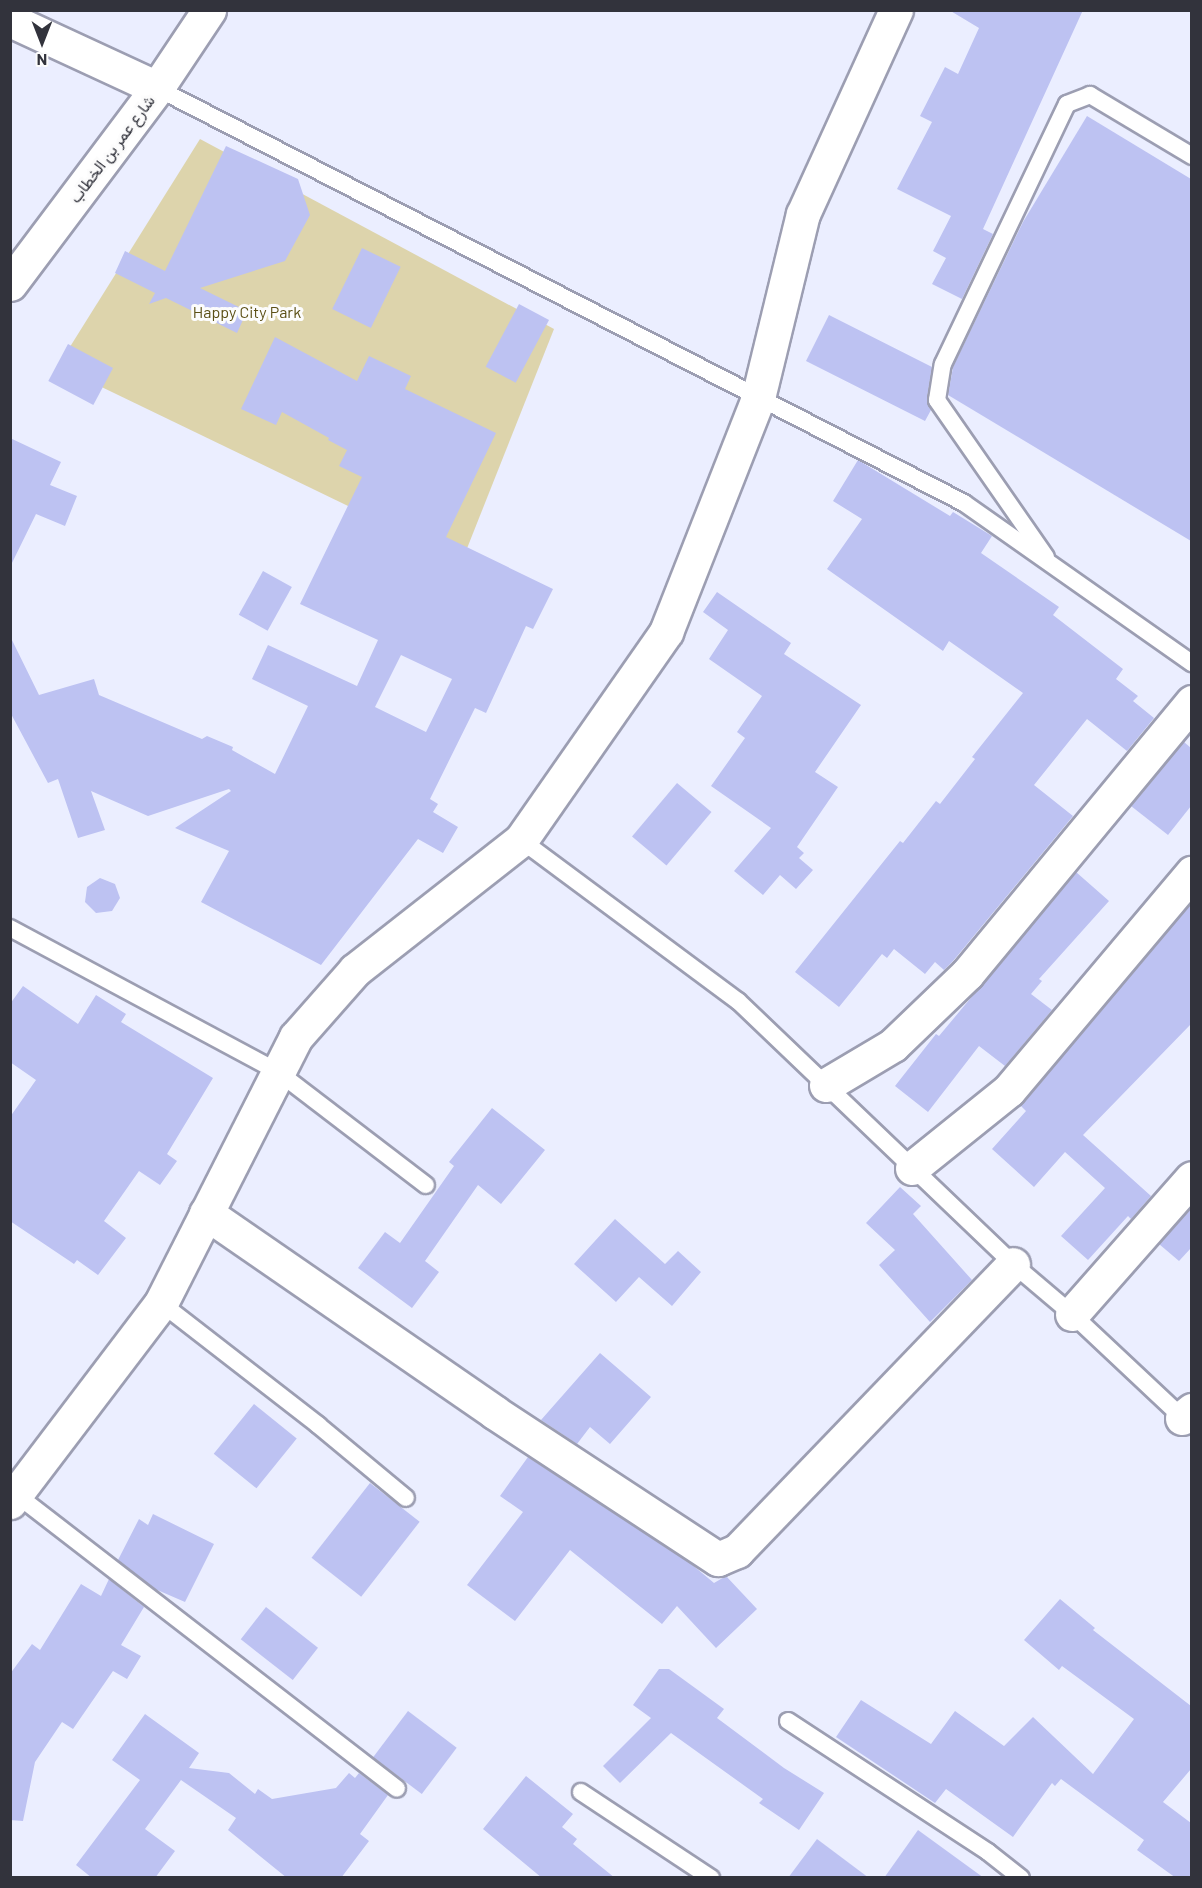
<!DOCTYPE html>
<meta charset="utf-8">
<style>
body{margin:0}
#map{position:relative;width:1202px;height:1888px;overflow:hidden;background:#ebeeff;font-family:Barlow,Vazirmatn,sans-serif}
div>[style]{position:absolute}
.green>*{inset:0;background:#ddd4ac}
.building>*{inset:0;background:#bdc2f2;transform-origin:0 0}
.roads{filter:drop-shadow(2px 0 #9c9eb2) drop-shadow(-2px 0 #9c9eb2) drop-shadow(0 2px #9c9eb2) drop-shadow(0 -2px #9c9eb2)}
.lane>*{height:16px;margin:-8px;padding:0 8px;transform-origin:8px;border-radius:8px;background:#fff}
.street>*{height:33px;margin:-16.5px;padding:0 16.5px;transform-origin:16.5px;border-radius:16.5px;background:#fff}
.secondary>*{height:33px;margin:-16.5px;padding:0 16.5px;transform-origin:16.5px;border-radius:16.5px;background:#fff}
span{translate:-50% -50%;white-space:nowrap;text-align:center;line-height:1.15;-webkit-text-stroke:6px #fcfcfc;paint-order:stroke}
.street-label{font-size:16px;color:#32333c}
.park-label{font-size:16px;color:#5b4f15}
.frame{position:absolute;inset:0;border:12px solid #32333c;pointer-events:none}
.north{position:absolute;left:12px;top:12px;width:60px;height:60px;-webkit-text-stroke:4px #fcfcfc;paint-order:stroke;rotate:180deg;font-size:16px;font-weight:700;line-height:24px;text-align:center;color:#32333c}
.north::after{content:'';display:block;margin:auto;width:21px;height:27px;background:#32333c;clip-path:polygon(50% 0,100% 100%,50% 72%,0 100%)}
</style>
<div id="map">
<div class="green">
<i style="clip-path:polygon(200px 139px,554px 329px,462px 561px,58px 366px)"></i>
</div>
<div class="building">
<i style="clip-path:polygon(949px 10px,1083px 10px,983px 229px,993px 234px,962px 299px,932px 284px,946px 258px,933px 251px,951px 216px,897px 189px,932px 122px,920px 116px,945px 67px,958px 74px,979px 28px)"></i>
<i style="clip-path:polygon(1087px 116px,1191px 179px,1191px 541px,948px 395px,953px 367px,1023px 222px)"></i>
<i style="clip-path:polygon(226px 146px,298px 179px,310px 215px,285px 261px,200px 288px,247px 311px,237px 333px,166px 298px,149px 304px,155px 293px,115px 273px,125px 251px,165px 271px)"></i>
<i style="left:362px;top:248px;width:43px;height:68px;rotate:26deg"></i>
<i style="left:519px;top:304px;width:34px;height:71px;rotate:28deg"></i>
<i style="clip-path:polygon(829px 315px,932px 367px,927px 398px,931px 410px,925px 421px,806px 361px)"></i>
<i style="clip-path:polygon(evenodd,275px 337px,357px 381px,369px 356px,411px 376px,405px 389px,496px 433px,446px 537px,553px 589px,533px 629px,526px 626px,486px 713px,475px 708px,430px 799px,438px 804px,433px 812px,458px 827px,443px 853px,418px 839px,321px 965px,201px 902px,229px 851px,175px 828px,231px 791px,229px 789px,148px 816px,91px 791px,105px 830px,78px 838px,58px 779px,48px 783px,10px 712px,10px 636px,39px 695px,94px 679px,99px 695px,202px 739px,207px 736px,233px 747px,232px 750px,275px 774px,308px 706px,252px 679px,268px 645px,357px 686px,378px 640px,300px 604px,362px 477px,339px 466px,347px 450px,328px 440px,329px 438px,282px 412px,276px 425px,241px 409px,275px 337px,401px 655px,452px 679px,426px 732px,375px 707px,401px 655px)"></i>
<i style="left:68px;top:344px;width:51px;height:42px;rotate:28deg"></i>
<i style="clip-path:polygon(10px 438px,61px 462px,50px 485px,77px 496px,65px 526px,36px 514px,10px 567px)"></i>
<i style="clip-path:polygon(858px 460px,950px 516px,953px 512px,992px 536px,981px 553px,1059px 607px,1053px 615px,1123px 669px,1116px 679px,1138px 696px,1133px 701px,1154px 718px,1127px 751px,1087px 719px,1034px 785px,1073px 816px,953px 961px,944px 970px,935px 962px,925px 974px,894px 949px,887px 958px,882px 954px,839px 1007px,795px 972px,900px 841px,903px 843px,936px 801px,940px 804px,975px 759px,972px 757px,1023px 693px,949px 641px,943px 651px,827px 569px,862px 519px,833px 501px)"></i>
<i style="left:263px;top:571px;width:33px;height:50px;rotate:29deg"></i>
<i style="clip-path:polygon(717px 592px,791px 643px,784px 654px,861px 705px,815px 772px,838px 787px,797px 847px,804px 853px,799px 858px,813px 870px,796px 889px,780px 875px,763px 895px,734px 871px,771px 828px,711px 786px,745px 738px,737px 732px,762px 696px,709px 659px,728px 630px,703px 612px)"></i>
<i style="clip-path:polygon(1184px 742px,1191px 748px,1191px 806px,1168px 835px,1131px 806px)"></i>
<i style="left:677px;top:783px;width:45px;height:70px;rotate:40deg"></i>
<i style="clip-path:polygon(1076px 872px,1109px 901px,1039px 979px,1042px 981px,1031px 994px,1052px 1010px,1005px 1066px,979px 1046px,928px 1112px,895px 1086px,936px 1034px,939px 1036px)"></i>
<i style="clip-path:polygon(100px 878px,115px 884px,120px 898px,112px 911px,96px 913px,85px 902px,87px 887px)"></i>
<i style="clip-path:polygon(1191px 903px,1191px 1024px,1083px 1135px,1151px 1196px,1131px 1219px,1128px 1216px,1088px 1260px,1061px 1236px,1105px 1188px,1065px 1152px,1034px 1187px,992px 1149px,1026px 1111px,1020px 1105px)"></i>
<i style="clip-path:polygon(23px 986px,78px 1024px,96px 995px,126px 1014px,121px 1022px,213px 1078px,167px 1154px,177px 1161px,160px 1185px,139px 1171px,104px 1221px,126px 1238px,98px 1275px,77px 1260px,74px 1264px,10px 1221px,10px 1117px,36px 1080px,10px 1062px,10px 1004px)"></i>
<i style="clip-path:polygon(492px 1108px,545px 1150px,501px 1204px,478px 1185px,425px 1261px,439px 1272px,412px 1308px,358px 1268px,385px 1232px,400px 1243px,454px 1166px,449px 1162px)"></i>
<i style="clip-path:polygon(900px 1187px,921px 1206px,913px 1214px,972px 1280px,930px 1322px,879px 1265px,895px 1250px,866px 1223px)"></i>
<i style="clip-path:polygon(1191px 1207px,1191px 1248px,1179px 1261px,1159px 1244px)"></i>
<i style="clip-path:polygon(615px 1219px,665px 1264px,678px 1251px,701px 1272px,672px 1306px,639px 1277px,616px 1302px,574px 1264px)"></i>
<i style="clip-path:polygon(600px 1353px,651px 1397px,610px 1444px,590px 1427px,577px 1444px,541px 1420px)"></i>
<i style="left:254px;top:1404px;width:55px;height:64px;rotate:39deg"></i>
<i style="clip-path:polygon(528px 1457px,690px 1563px,714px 1583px,726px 1576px,757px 1609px,716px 1648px,677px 1606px,662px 1624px,570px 1550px,515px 1621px,467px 1585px,523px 1512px,500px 1496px)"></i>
<i style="left:370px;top:1483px;width:63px;height:95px;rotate:38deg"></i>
<i style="clip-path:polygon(153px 1514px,214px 1544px,185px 1602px,155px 1589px,118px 1560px,139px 1519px,148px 1525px)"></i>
<i style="clip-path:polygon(109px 1579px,144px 1607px,121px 1645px,141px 1656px,127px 1679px,113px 1671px,73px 1729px,62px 1722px,35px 1762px,23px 1821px,10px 1820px,10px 1674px,32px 1644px,40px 1650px,81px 1584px,101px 1596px)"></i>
<i style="clip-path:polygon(1060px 1599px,1095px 1628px,1093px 1630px,1191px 1706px,1191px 1769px,1163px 1802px,1191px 1823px,1191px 1878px,1176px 1878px,1137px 1850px,1144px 1840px,1061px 1779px,1055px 1786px,1052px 1783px,1013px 1837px,946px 1789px,935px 1803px,836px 1737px,861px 1700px,931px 1744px,955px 1711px,1004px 1746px,1033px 1717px,1093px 1774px,1134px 1719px,1062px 1666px,1059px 1670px,1024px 1640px)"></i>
<i style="left:266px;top:1607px;width:66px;height:41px;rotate:38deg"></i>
<i style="clip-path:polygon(659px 1669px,669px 1669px,724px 1709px,717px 1718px,784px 1768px,824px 1793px,799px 1830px,759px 1803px,763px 1799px,671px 1733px,620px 1783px,603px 1766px,651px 1718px,633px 1705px)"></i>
<i style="left:408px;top:1711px;width:61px;height:58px;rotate:37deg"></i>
<i style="clip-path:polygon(145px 1714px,199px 1753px,189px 1768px,229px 1773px,255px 1794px,258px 1789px,272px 1799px,336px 1788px,349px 1773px,355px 1778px,359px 1773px,388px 1795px,360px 1834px,369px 1841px,341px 1878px,287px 1878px,228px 1830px,236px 1818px,181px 1780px,145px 1829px,175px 1851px,155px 1878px,92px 1878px,76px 1865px,140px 1780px,112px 1760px)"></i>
<i style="clip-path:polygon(526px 1776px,573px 1814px,562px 1827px,577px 1839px,573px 1844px,615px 1878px,542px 1878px,483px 1829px)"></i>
<i style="clip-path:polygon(918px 1830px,984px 1878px,884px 1878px)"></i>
<i style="clip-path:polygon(817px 1839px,869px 1878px,788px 1878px)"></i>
</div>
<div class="roads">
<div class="lane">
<i style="left:157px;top:88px;width:907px;rotate:27.21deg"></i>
<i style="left:964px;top:503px;width:279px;rotate:35.1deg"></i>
<i style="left:1046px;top:557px;width:191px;rotate:-124.8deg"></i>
<i style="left:937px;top:400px;width:36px;rotate:-81deg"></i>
<i style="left:943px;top:364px;width:288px;rotate:-64.5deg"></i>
<i style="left:1067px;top:104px;width:25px;rotate:-21deg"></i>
<i style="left:1090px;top:95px;width:119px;rotate:30.9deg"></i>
<i style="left:521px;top:840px;width:270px;rotate:36.6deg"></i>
<i style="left:738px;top:1001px;width:381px;rotate:43.7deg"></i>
<i style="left:1013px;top:1264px;width:77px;rotate:40.3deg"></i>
<i style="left:1072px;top:1314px;width:158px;rotate:43.2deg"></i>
<i style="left:10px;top:928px;width:304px;rotate:28.2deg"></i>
<i style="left:278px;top:1072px;width:186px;rotate:37.4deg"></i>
<i style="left:161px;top:1303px;width:199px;rotate:37.8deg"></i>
<i style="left:318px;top:1425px;width:114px;rotate:39.7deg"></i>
<i style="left:17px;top:1495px;width:480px;rotate:37.7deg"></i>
<i style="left:788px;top:1721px;width:239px;rotate:33.2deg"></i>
<i style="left:988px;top:1852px;width:42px;rotate:38.2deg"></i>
<i style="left:581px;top:1792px;width:156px;rotate:33.5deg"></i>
</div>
<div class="street">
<i style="left:10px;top:20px;width:162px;rotate:24.8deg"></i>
<i style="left:826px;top:1085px;width:78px;rotate:-30.8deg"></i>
<i style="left:893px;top:1045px;width:103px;rotate:-43.8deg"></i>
<i style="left:967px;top:974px;width:353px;rotate:-50.4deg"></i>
<i style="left:912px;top:1168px;width:124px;rotate:-38.8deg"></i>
<i style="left:1009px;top:1090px;width:284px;rotate:-49.9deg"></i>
<i style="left:206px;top:1213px;width:350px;rotate:34.6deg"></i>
<i style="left:494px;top:1412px;width:268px;rotate:33.3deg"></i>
<i style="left:718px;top:1559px;width:21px;rotate:-23deg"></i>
<i style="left:737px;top:1551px;width:398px;rotate:-46.1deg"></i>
<i style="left:1072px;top:1314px;width:181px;rotate:-48.6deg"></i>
<i style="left:1182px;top:1418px;width:13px;rotate:-39deg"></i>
</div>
<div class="secondary">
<i style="left:10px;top:284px;width:245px;rotate:-53.1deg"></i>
<i style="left:157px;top:88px;width:94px;rotate:-56.3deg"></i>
<i style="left:10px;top:1502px;width:250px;rotate:-52.8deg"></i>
<i style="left:161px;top:1303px;width:298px;rotate:-63.1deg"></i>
<i style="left:296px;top:1037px;width:89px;rotate:-48.6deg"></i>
<i style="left:355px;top:970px;width:211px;rotate:-38.1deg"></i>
<i style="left:521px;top:840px;width:254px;rotate:-55.1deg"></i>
<i style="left:666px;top:632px;width:251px;rotate:-68.5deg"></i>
<i style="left:758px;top:398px;width:189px;rotate:-76.3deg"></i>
<i style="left:803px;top:214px;width:224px;rotate:-65.5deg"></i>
</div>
</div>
<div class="street-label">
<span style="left:112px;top:149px;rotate:-53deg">شارع عمر بن الخطاب</span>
</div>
<div class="park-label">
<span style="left:247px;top:312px">Happy City Park</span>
</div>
<div class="frame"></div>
<div class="north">N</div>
</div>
